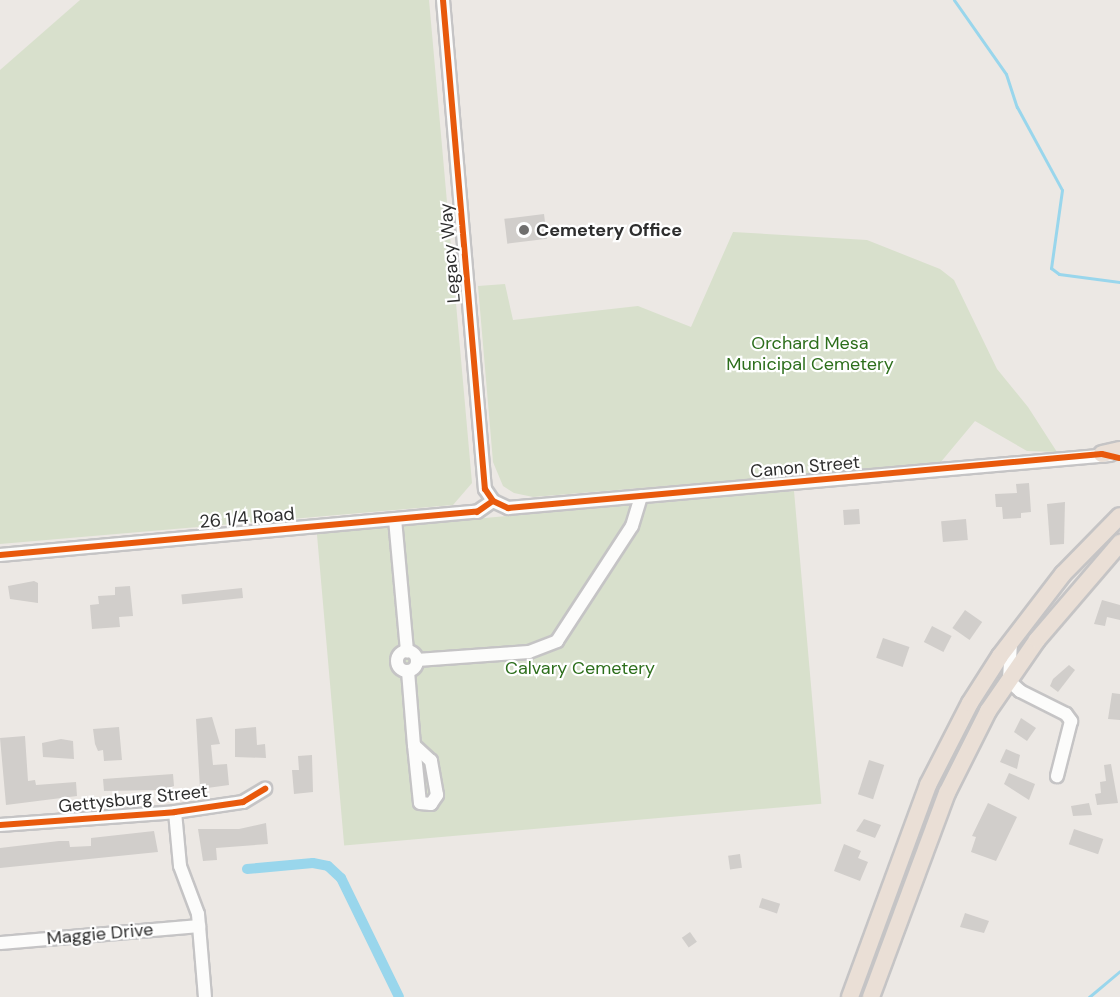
<!DOCTYPE html>
<style>
body{margin:0}
#map{position:relative;width:1120px;height:997px;overflow:hidden;background:#ece8e4;font-family:"DM Sans",sans-serif}
div>[style]{position:absolute}
.cemetery>*{inset:0;background:#d8e0cc;transform-origin:0 0}
.stream>*{height:3px;margin:-1.5px;padding:0 1.5px;transform-origin:1.5px;border-radius:1.5px;background:#99d6ec}
.canal>*{height:10px;margin:-5px;padding:0 5px;transform-origin:5px;border-radius:5px;background:#99d6ec}
.building>*{inset:0;background:#d1cecb;transform-origin:0 0}
.roads{filter:drop-shadow(2px 0 #c5c4c5) drop-shadow(-2px 0 #c5c4c5) drop-shadow(0 2px #c5c4c5) drop-shadow(0 -2px #c5c4c5)}
.minor>*{height:12px;margin:-6px;padding:0 6px;transform-origin:6px;border-radius:6px;background:#fcfcfb}
.minor>.ring{margin:-6px;padding:0;box-sizing:content-box;background:none;border:12px solid #fcfcfb;border-radius:50%}
.highway>*{height:16px;margin:-8px;padding:0 8px;transform-origin:8px;border-radius:8px;background:#eadfd6}
.cycleway>*{height:6px;margin:-3px;padding:0 3px;transform-origin:3px;border-radius:3px;background:#e8590c}
.dots>*{width:16px;height:16px;translate:-50% -50%;box-sizing:border-box;border:3px solid #fff;border-radius:50%}
span{translate:-50% -50%;white-space:nowrap;text-align:center;line-height:1.15;-webkit-text-stroke:4.5px #fff;paint-order:stroke}
.poi-label{font-size:18px;color:#2e2e2e;font-weight:700}
.left{translate:0 -50%;text-align:left}
.street-label{font-size:18px;color:#2e2e2e}
.park-label{font-size:18px;color:#2c6e1b}
</style>
<div id="map">
<div class="cemetery">
<i style="clip-path:polygon(80px 0,429px 0,472px 483px,453px 505px,0 544px,0 70px)"></i>
<i style="clip-path:polygon(733px 232px,867px 240px,940px 269px,954px 280px,997px 369px,1028px 407px,1057px 452px,1027px 451px,975px 421px,940px 463px,533px 497px,514px 493px,503px 486px,493px 462px,478px 286px,505px 284px,513px 320px,638px 306px,691px 327px)"></i>
<i style="left:794px;top:491px;width:314px;height:479px;rotate:85deg"></i>
</div>
<div class="stream">
<i style="left:954px;top:0;width:90px;rotate:54.9deg"></i>
<i style="left:1006px;top:74px;width:35px;rotate:72deg"></i>
<i style="left:1017px;top:107px;width:94px;rotate:61.5deg"></i>
<i style="left:1062px;top:190px;width:79px;rotate:98deg"></i>
<i style="left:1051px;top:268px;width:10px;rotate:37deg"></i>
<i style="left:1059px;top:274px;width:62px;rotate:7.5deg"></i>
<i style="left:1089px;top:997px;width:40px;rotate:-40deg"></i>
</div>
<div class="canal">
<i style="left:247px;top:869px;width:66px;rotate:-5.2deg"></i>
<i style="left:313px;top:863px;width:15px;rotate:11deg"></i>
<i style="left:328px;top:866px;width:18px;rotate:43deg"></i>
<i style="left:341px;top:878px;width:132px;rotate:64deg"></i>
</div>
<div class="building">
<i style="left:544px;top:214px;width:25px;height:40px;rotate:83deg"></i>
<i style="clip-path:polygon(1029px 483px,1031px 512px,1021px 513px,1021px 518px,1003px 519px,1002px 507px,996px 507px,995px 494px,1017px 493px,1016px 484px)"></i>
<i style="clip-path:polygon(1065px 502px,1064px 544px,1050px 545px,1047px 504px)"></i>
<i style="left:859px;top:509px;width:15px;height:16px;rotate:86deg"></i>
<i style="left:966px;top:519px;width:21px;height:25px;rotate:85deg"></i>
<i style="clip-path:polygon(34px 581px,38px 583px,38px 603px,10px 599px,8px 586px)"></i>
<i style="clip-path:polygon(130px 586px,133px 616px,119px 617px,120px 627px,92px 629px,90px 605px,99px 604px,98px 596px,115px 595px,115px 587px)"></i>
<i style="left:242px;top:588px;width:10px;height:61px;rotate:84deg"></i>
<i style="clip-path:polygon(1102px 600px,1120px 605px,1120px 620px,1107px 617px,1105px 626px,1094px 624px)"></i>
<i style="left:965px;top:610px;width:21px;height:22px;rotate:35deg"></i>
<i style="left:932px;top:626px;width:22px;height:18px;rotate:27deg"></i>
<i style="left:883px;top:638px;width:28px;height:21px;rotate:19deg"></i>
<i style="clip-path:polygon(1069px 665px,1075px 670px,1058px 692px,1050px 686px,1053px 679px)"></i>
<i style="clip-path:polygon(1112px 693px,1120px 694px,1120px 720px,1108px 719px)"></i>
<i style="clip-path:polygon(212px 717px,220px 744px,211px 745px,213px 765px,227px 764px,229px 785px,200px 789px,196px 719px)"></i>
<i style="clip-path:polygon(1021px 718px,1036px 728px,1027px 741px,1014px 732px)"></i>
<i style="clip-path:polygon(119px 727px,122px 760px,104px 761px,103px 750px,98px 751px,95px 744px,93px 729px)"></i>
<i style="clip-path:polygon(256px 727px,257px 745px,265px 744px,266px 758px,235px 757px,235px 729px)"></i>
<i style="clip-path:polygon(25px 736px,28px 781px,35px 780px,36px 785px,76px 782px,77px 796px,6px 805px,0 738px)"></i>
<i style="clip-path:polygon(61px 739px,73px 741px,74px 759px,43px 757px,42px 743px)"></i>
<i style="clip-path:polygon(1006px 749px,1020px 755px,1017px 769px,1000px 762px)"></i>
<i style="clip-path:polygon(312px 755px,313px 792px,294px 794px,292px 770px,299px 770px,298px 756px)"></i>
<i style="left:869px;top:760px;width:16px;height:36px;rotate:18deg"></i>
<i style="clip-path:polygon(1111px 764px,1118px 803px,1097px 805px,1095px 794px,1101px 793px,1100px 782px,1106px 781px,1104px 765px)"></i>
<i style="clip-path:polygon(1009px 773px,1035px 784px,1029px 800px,1004px 784px)"></i>
<i style="clip-path:polygon(173px 774px,174px 786px,162px 790px,104px 791px,103px 779px)"></i>
<i style="clip-path:polygon(988px 803px,1017px 817px,996px 861px,971px 852px,976px 837px,972px 836px)"></i>
<i style="clip-path:polygon(1089px 803px,1092px 815px,1073px 816px,1071px 806px)"></i>
<i style="clip-path:polygon(864px 819px,881px 825px,875px 838px,856px 831px)"></i>
<i style="clip-path:polygon(266px 823px,268px 844px,216px 848px,217px 860px,203px 861px,198px 829px,239px 829px)"></i>
<i style="left:1074px;top:829px;width:31px;height:16px;rotate:19deg"></i>
<i style="clip-path:polygon(154px 831px,158px 852px,0 868px,0 848px,59px 841px,69px 841px,70px 847px,91px 846px,91px 838px)"></i>
<i style="clip-path:polygon(844px 844px,861px 851px,858px 858px,868px 862px,860px 881px,834px 871px)"></i>
<i style="left:740px;top:854px;width:14px;height:12px;rotate:82deg"></i>
<i style="left:762px;top:898px;width:19px;height:10px;rotate:18deg"></i>
<i style="clip-path:polygon(965px 913px,989px 921px,984px 933px,960px 927px)"></i>
<i style="left:690px;top:932px;width:12px;height:10px;rotate:55deg"></i>
</div>
<div class="roads">
<div class="minor">
<i style="left:443px;top:0;width:491px;rotate:85.1deg"></i>
<i style="left:485px;top:489px;width:14px;rotate:56deg"></i>
<i style="left:493px;top:501px;width:17px;rotate:25deg"></i>
<i style="left:508px;top:508px;width:604px;rotate:-5.03deg"></i>
<i style="left:395px;top:519px;width:133px;rotate:84.8deg"></i>
<i style="left:0;top:555px;width:479px;rotate:-5.2deg"></i>
<i style="left:477px;top:512px;width:19px;rotate:-35deg"></i>
<i style="left:1011px;top:642px;width:39px;rotate:93deg"></i>
<i style="left:1009px;top:681px;width:15px;rotate:42deg"></i>
<i style="left:1020px;top:691px;width:51px;rotate:26.6deg"></i>
<i style="left:1066px;top:714px;width:9px;rotate:54deg"></i>
<i style="left:1071px;top:721px;width:57px;rotate:104.3deg"></i>
<i class="ring" style="left:397px;top:651px;width:8px;height:8px"></i>
<i style="left:417px;top:660px;width:112px;rotate:-4.1deg"></i>
<i style="left:529px;top:652px;width:30px;rotate:-21deg"></i>
<i style="left:557px;top:641px;width:137px;rotate:-56.9deg"></i>
<i style="left:632px;top:526px;width:31px;rotate:-73deg"></i>
<i style="left:408px;top:671px;width:74px;rotate:85.4deg"></i>
<i style="left:414px;top:745px;width:58px;rotate:84.1deg"></i>
<i style="left:420px;top:803px;width:11px;rotate:5deg"></i>
<i style="left:431px;top:804px;width:11px;rotate:-56deg"></i>
<i style="left:437px;top:795px;width:35px;rotate:-100deg"></i>
<i style="left:431px;top:761px;width:23px;rotate:-137deg"></i>
<i style="left:175px;top:812px;width:54px;rotate:84.7deg"></i>
<i style="left:180px;top:866px;width:51px;rotate:69.4deg"></i>
<i style="left:198px;top:914px;width:83px;rotate:85.2deg"></i>
<i style="left:0;top:825px;width:175px;rotate:-4.2deg"></i>
<i style="left:175px;top:812px;width:69px;rotate:-8.4deg"></i>
<i style="left:243px;top:802px;width:26px;rotate:-31deg"></i>
<i style="left:0;top:943px;width:200px;rotate:-4.9deg"></i>
</div>
<div class="highway">
<i style="left:1102px;top:454px;width:18px;rotate:-13deg"></i>
<i style="left:850px;top:997px;width:226px;rotate:-69.8deg"></i>
<i style="left:928px;top:785px;width:92px;rotate:-62.9deg"></i>
<i style="left:970px;top:703px;width:56px;rotate:-57.4deg"></i>
<i style="left:1000px;top:656px;width:103px;rotate:-52.5deg"></i>
<i style="left:1063px;top:574px;width:81px;rotate:-45.5deg"></i>
<i style="left:871px;top:997px;width:218px;rotate:-69.6deg"></i>
<i style="left:947px;top:793px;width:92px;rotate:-63.4deg"></i>
<i style="left:988px;top:711px;width:86px;rotate:-55.4deg"></i>
<i style="left:1037px;top:640px;width:128px;rotate:-49.4deg"></i>
</div>
</div>
<div class="cycleway">
<i style="left:443px;top:0;width:491px;rotate:85.1deg"></i>
<i style="left:485px;top:489px;width:14px;rotate:56deg"></i>
<i style="left:493px;top:501px;width:17px;rotate:25deg"></i>
<i style="left:508px;top:508px;width:596px;rotate:-5.19deg"></i>
<i style="left:1102px;top:454px;width:18px;rotate:13deg"></i>
<i style="left:0;top:555px;width:479px;rotate:-5.2deg"></i>
<i style="left:477px;top:512px;width:19px;rotate:-35deg"></i>
<i style="left:0;top:825px;width:175px;rotate:-4.2deg"></i>
<i style="left:175px;top:812px;width:69px;rotate:-8.4deg"></i>
<i style="left:243px;top:802px;width:26px;rotate:-31deg"></i>
</div>
<div class="dots">
<i style="left:524px;top:230px;background:#706f6e"></i>
</div>
<div class="poi-label">
<span class="left" style="left:536px;top:230px">Cemetery Office</span>
</div>
<div class="street-label">
<span style="left:450px;top:253px;rotate:-95deg">Legacy Way</span>
<span style="left:805px;top:467px;rotate:-5deg">Canon Street</span>
<span style="left:247px;top:518px;rotate:-5deg">26 1/4 Road</span>
<span style="left:133px;top:799px;rotate:-6deg">Gettysburg Street</span>
<span style="left:100px;top:934px;rotate:-5deg">Maggie Drive</span>
</div>
<div class="park-label">
<span style="left:810px;top:354px">Orchard Mesa<br>Municipal Cemetery</span>
<span style="left:580px;top:668px">Calvary Cemetery</span>
</div>
</div>
